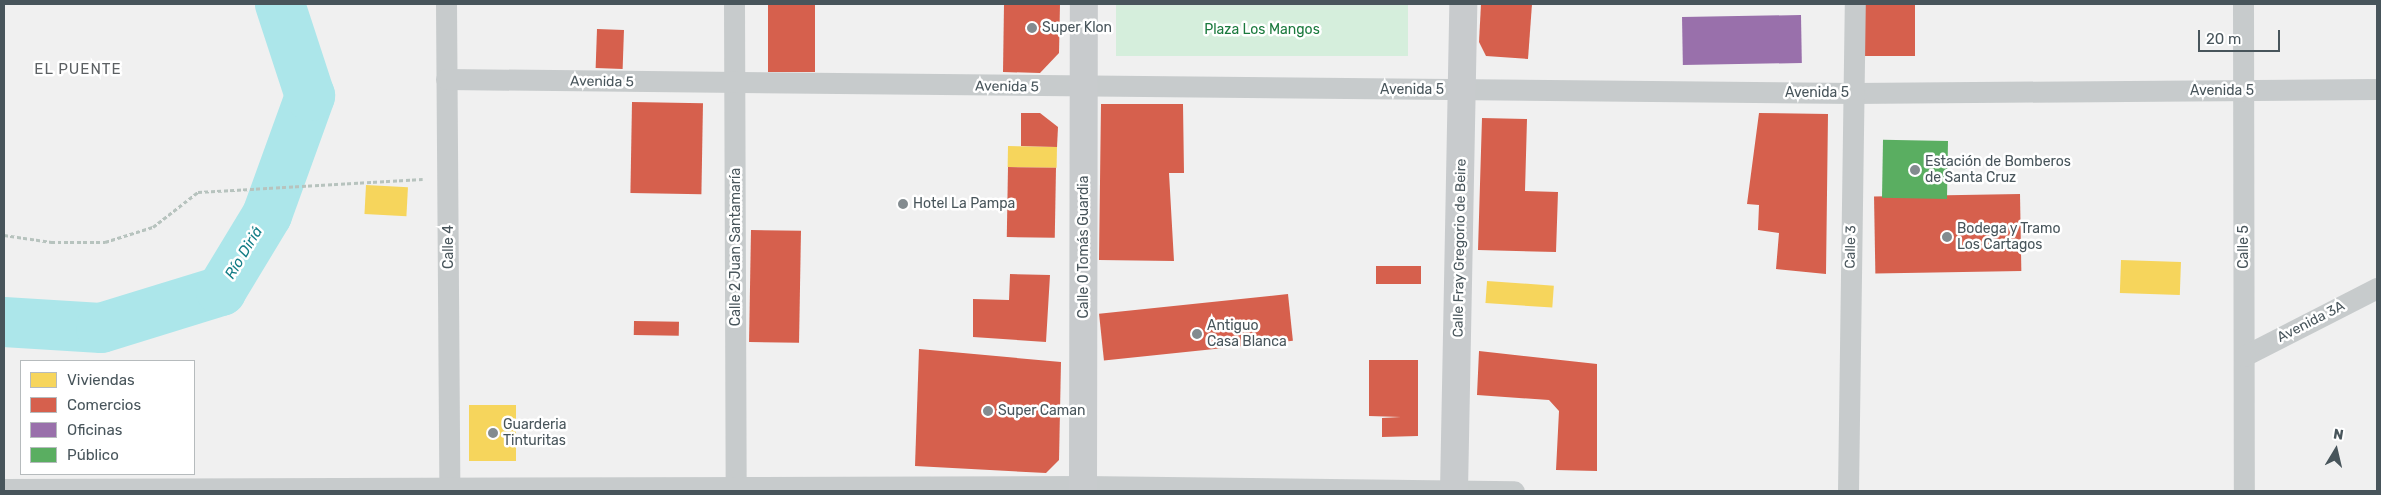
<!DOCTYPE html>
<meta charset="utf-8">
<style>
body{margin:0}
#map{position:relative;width:2381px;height:495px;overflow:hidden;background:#f0f0f0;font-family:Rubik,sans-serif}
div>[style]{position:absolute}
.green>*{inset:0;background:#d5eedc;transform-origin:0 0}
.homes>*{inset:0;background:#f6d55c;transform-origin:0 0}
.shops>*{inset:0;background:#d6604d;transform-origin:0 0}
.offices>*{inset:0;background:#9970ab;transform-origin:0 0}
.public>*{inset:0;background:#5aae61;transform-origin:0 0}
.river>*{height:50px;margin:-25px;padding:0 25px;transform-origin:25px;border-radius:25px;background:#ace6ea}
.path>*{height:3px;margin-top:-1.5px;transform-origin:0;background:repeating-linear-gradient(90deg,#b7c3be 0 4px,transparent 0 6.5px)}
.street>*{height:21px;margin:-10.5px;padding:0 10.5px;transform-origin:10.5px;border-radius:10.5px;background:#c7cbcc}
.secondary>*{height:28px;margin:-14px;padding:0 14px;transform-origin:14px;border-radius:14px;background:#c8cbcd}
.dots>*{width:14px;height:14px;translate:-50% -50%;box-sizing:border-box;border:2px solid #fff;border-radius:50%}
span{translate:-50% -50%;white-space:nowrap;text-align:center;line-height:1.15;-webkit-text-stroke:5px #fff;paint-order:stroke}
.poi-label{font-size:14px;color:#48555b}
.left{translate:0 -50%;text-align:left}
.park-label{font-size:14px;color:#1b7a3e}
.street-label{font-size:14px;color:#48555b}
.neighbourhood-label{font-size:15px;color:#5c6063;letter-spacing:1px}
.water-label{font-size:15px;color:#137d86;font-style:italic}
.frame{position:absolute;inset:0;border:5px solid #48555b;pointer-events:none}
.legend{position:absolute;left:20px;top:360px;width:175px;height:115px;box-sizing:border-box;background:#fff;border:1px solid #b6bbbd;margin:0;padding:6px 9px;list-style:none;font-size:15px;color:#48555b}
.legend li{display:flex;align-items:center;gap:10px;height:25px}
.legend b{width:25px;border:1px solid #b6bbbd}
.north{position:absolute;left:2311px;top:425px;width:50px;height:50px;-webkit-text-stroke:4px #fff;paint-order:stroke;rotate:9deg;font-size:14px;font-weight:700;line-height:20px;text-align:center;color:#48555b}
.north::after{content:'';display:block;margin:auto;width:18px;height:22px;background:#48555b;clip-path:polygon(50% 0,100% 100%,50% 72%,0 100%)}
.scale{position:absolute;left:2198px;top:30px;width:82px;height:22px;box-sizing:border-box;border:2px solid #48555b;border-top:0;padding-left:6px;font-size:15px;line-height:18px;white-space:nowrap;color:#48555b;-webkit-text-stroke:4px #fff;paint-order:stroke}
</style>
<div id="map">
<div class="green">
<i style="left:1116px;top:4px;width:292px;height:52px"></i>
</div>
<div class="homes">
<i style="left:1008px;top:146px;width:49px;height:21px;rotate:1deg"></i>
<i style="left:366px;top:185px;width:42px;height:29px;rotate:3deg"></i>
<i style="left:2121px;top:260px;width:60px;height:33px;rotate:2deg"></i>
<i style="left:1487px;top:281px;width:67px;height:22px;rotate:4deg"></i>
<i style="left:516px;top:405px;width:56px;height:47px;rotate:90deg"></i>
</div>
<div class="shops">
<i style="left:768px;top:4px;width:47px;height:68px"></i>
<i style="clip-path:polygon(1004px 4px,1060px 4px,1059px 53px,1040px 73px,1003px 72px)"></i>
<i style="clip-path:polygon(1481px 4px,1532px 4px,1528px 59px,1486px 56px,1479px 42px)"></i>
<i style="left:1865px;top:4px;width:50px;height:52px"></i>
<i style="left:597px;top:29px;width:27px;height:39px;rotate:2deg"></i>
<i style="left:632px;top:102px;width:71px;height:91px;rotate:1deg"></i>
<i style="clip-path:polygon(1101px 104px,1183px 104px,1184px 173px,1169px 173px,1174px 261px,1099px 260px)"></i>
<i style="clip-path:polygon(1021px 113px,1040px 113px,1058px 127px,1057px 147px,1021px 146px)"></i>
<i style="clip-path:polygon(1759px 113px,1828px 114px,1826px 274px,1776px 269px,1779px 233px,1758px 230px,1759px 205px,1747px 204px)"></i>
<i style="clip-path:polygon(1482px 118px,1527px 119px,1525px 191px,1558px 192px,1556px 252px,1478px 250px)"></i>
<i style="left:1008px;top:167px;width:48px;height:70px;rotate:1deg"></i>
<i style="left:2020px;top:194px;width:77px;height:146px;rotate:89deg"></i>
<i style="left:751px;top:230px;width:50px;height:112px;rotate:1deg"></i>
<i style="left:1421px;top:266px;width:18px;height:45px;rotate:90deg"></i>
<i style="clip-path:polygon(1010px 274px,1050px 275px,1046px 342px,973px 337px,973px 299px,1009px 300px)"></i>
<i style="left:1288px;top:294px;width:47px;height:190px;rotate:84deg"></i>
<i style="left:634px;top:321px;width:45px;height:14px;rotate:1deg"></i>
<i style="clip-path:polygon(919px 349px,1061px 362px,1059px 460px,1046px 473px,915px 466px)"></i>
<i style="clip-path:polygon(1479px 351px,1597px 364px,1597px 471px,1556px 470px,1559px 411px,1549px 400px,1477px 395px)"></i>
<i style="clip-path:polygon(1369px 360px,1418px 360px,1418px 436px,1382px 437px,1382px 418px,1401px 417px,1369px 416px)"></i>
</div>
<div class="offices">
<i style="left:1801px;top:15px;width:48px;height:119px;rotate:89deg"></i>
</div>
<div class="public">
<i style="left:1948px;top:141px;width:58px;height:65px;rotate:91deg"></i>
</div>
<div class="river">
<i style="left:4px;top:322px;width:97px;rotate:3.5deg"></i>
<i style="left:101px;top:328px;width:126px;rotate:-17.1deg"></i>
<i style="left:221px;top:291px;width:89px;rotate:-58.8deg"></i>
<i style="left:267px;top:215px;width:127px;rotate:-70.1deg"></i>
<i style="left:310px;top:96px;width:97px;rotate:-108.1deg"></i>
</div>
<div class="path">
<i style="left:4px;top:235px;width:48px;rotate:8.5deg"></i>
<i style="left:51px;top:242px;width:54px"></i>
<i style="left:105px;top:242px;width:50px;rotate:-17.4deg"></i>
<i style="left:153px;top:227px;width:57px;rotate:-37.9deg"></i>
<i style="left:198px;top:192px;width:225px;rotate:-3.3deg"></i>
</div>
<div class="street">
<i style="left:446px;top:4px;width:487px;rotate:89.6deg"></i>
<i style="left:734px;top:4px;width:487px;rotate:89.8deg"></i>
<i style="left:2243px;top:4px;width:487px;rotate:89.9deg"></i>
<i style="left:446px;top:79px;width:1407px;rotate:0.57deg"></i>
<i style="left:1853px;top:93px;width:524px;rotate:-0.44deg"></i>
<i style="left:2244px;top:356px;width:149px;rotate:-27.1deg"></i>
<i style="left:4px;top:489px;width:1079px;rotate:-0.16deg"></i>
<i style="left:1083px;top:486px;width:431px;rotate:0.7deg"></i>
<i style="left:1848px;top:491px;width:487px;rotate:-89.2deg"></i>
</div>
<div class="secondary">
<i style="left:1083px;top:491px;width:487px;rotate:-89.9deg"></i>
<i style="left:1454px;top:491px;width:487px;rotate:-88.9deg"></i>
</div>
<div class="dots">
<i style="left:1032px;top:28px;background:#838b8f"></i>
<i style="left:1915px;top:170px;background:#838b8f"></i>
<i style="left:903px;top:204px;background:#838b8f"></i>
<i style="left:1947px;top:237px;background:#838b8f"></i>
<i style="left:1197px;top:334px;background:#838b8f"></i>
<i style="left:988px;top:411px;background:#838b8f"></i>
<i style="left:493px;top:433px;background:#838b8f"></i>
</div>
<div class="poi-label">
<span class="left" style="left:1042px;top:28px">Super Klon</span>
<span class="left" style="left:1925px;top:170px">Estación de Bomberos<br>de Santa Cruz</span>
<span class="left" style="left:913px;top:204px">Hotel La Pampa</span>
<span class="left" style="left:1957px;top:237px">Bodega y Tramo<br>Los Cartagos</span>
<span class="left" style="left:1207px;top:334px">Antiguo<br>Casa Blanca</span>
<span class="left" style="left:998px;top:411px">Super Caman</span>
<span class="left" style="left:503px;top:433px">Guarderia<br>Tinturitas</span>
</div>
<div class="park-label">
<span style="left:1262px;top:30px">Plaza Los Mangos</span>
</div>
<div class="street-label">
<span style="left:602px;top:82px;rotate:1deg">Avenida 5</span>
<span style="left:1007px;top:87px;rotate:1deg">Avenida 5</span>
<span style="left:1412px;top:90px">Avenida 5</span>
<span style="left:2222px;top:91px">Avenida 5</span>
<span style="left:1817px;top:93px">Avenida 5</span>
<span style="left:449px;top:247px;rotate:-90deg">Calle 4</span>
<span style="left:736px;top:247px;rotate:-90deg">Calle 2 Juan Santamaría</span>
<span style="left:1084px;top:247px;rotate:-90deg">Calle 0 Tomás Guardia</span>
<span style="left:1851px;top:247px;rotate:-89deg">Calle 3</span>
<span style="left:2244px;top:247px;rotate:-90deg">Calle 5</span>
<span style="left:1460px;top:248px;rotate:-89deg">Calle Fray Gregorio de Beire</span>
<span style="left:2311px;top:322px;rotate:-27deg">Avenida 3A</span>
</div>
<div class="neighbourhood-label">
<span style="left:78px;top:70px">EL PUENTE</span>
</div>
<div class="water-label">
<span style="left:244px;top:253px;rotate:-59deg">Río Diriá</span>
</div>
<div class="frame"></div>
<ul class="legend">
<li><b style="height:14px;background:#f6d55c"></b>Viviendas</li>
<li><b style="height:14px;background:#d6604d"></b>Comercios</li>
<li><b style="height:14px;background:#9970ab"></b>Oficinas</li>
<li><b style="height:14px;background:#5aae61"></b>Público</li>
</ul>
<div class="north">N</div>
<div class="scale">20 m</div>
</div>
